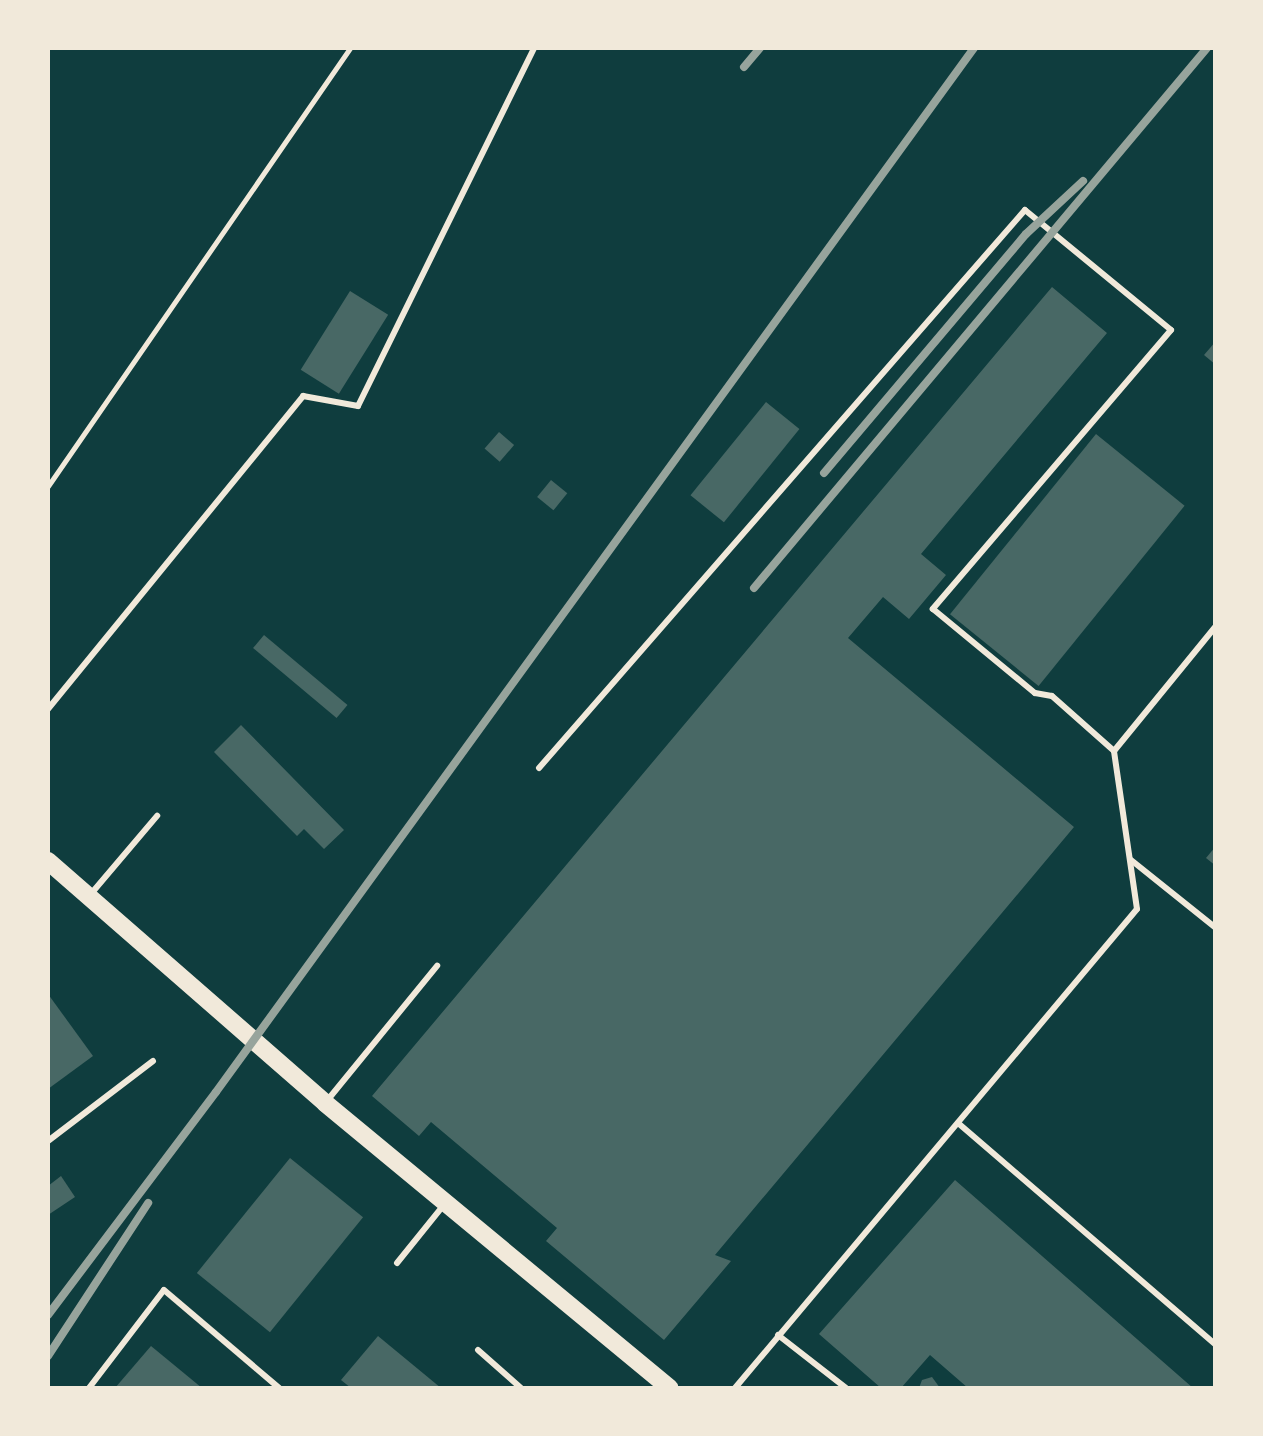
<!DOCTYPE html>
<style>
body{margin:0}
#map{position:relative;width:1263px;height:1436px;overflow:hidden;background:#0f3d3e;font-family:"Fira Sans",sans-serif}
div>[style]{position:absolute}
.building>*{inset:0;background:#486865;transform-origin:0 0}
.path>*{height:5px;margin:-2.5px;padding:0 2.5px;transform-origin:2.5px;border-radius:2.5px;background:#f1e9da}
.service>*{height:6px;margin:-3px;padding:0 3px;transform-origin:3px;border-radius:3px;background:#f1e9da}
.tertiary>*{height:18px;margin:-9px;padding:0 9px;transform-origin:9px;border-radius:9px;background:#f1e9da}
.rail>*{height:8px;margin:-4px;padding:0 4px;transform-origin:4px;border-radius:4px;background:#97a49c}
span{translate:-50% -50%;white-space:nowrap;text-align:center;line-height:1.15;-webkit-text-stroke:8px #f1e9da;paint-order:stroke}
.frame{position:absolute;inset:0;border:50px solid #f1e9da;pointer-events:none}
</style>
<div id="map">
<div class="building">
<i style="clip-path:polygon(1052px 287px,1107px 333px,921px 554px,946px 575px,909px 619px,883px 597px,848px 638px,1074px 827px,715px 1255px,731px 1261px,664px 1340px,546px 1241px,557px 1228px,431px 1122px,419px 1136px,372px 1096px)"></i>
<i style="left:350px;top:291px;width:45px;height:93px;rotate:32deg"></i>
<i style="clip-path:polygon(1216px 341px,1216px 365px,1204px 355px)"></i>
<i style="left:766px;top:402px;width:43px;height:120px;rotate:39deg"></i>
<i style="left:499px;top:432px;width:20px;height:22px;rotate:41deg"></i>
<i style="left:1096px;top:434px;width:114px;height:232px;rotate:39deg"></i>
<i style="left:551px;top:480px;width:21px;height:22px;rotate:39deg"></i>
<i style="left:264px;top:635px;width:109px;height:17px;rotate:40deg"></i>
<i style="clip-path:polygon(241px 725px,344px 830px,324px 849px,304px 829px,297px 836px,214px 752px)"></i>
<i style="clip-path:polygon(1216px 846px,1216px 866px,1206px 858px)"></i>
<i style="clip-path:polygon(48px 994px,93px 1056px,48px 1089px)"></i>
<i style="left:290px;top:1158px;width:94px;height:148px;rotate:39deg"></i>
<i style="clip-path:polygon(61px 1176px,75px 1197px,48px 1215px,48px 1186px)"></i>
<i style="clip-path:polygon(955px 1180px,1193px 1388px,968px 1388px,930px 1355px,901px 1388px,881px 1388px,819px 1334px)"></i>
<i style="clip-path:polygon(378px 1336px,441px 1388px,351px 1388px,341px 1380px)"></i>
<i style="clip-path:polygon(151px 1346px,202px 1388px,115px 1388px)"></i>
<i style="clip-path:polygon(932px 1377px,940px 1388px,919px 1388px,922px 1380px)"></i>
</div>
<div class="path">
<i style="left:48px;top:486px;width:532px;rotate:-55.41deg"></i>
</div>
<div class="service">
<i style="left:48px;top:709px;width:404px;rotate:-50.8deg"></i>
<i style="left:303px;top:396px;width:56px;rotate:10.3deg"></i>
<i style="left:358px;top:406px;width:399px;rotate:-63.8deg"></i>
<i style="left:539px;top:768px;width:740px;rotate:-48.95deg"></i>
<i style="left:1025px;top:210px;width:189px;rotate:39.4deg"></i>
<i style="left:1171px;top:330px;width:367px;rotate:130.5deg"></i>
<i style="left:933px;top:609px;width:132px;rotate:39.5deg"></i>
<i style="left:1035px;top:693px;width:17px;rotate:10deg"></i>
<i style="left:1052px;top:696px;width:83px;rotate:41.6deg"></i>
<i style="left:1131px;top:860px;width:109px;rotate:38.7deg"></i>
<i style="left:90px;top:895px;width:104px;rotate:-49.7deg"></i>
<i style="left:326px;top:1102px;width:176px;rotate:-50.8deg"></i>
<i style="left:958px;top:1123px;width:340px;rotate:40.7deg"></i>
<i style="left:48px;top:1141px;width:132px;rotate:-37.3deg"></i>
<i style="left:397px;top:1263px;width:73px;rotate:-51.1deg"></i>
<i style="left:778px;top:1335px;width:86px;rotate:37.9deg"></i>
<i style="left:478px;top:1350px;width:57px;rotate:41.5deg"></i>
<i style="left:89px;top:1388px;width:123px;rotate:-52.6deg"></i>
<i style="left:164px;top:1290px;width:151px;rotate:40.4deg"></i>
<i style="left:735px;top:1388px;width:625px;rotate:-49.99deg"></i>
<i style="left:1137px;top:909px;width:160px;rotate:-98.3deg"></i>
<i style="left:1114px;top:751px;width:161px;rotate:-50.8deg"></i>
</div>
<div class="tertiary">
<i style="left:48px;top:861px;width:368px;rotate:41.1deg"></i>
<i style="left:325px;top:1103px;width:447px;rotate:39.6deg"></i>
</div>
<div class="rail">
<i style="left:744px;top:67px;width:25px;rotate:-50deg"></i>
<i style="left:824px;top:473px;width:313px;rotate:-49.8deg"></i>
<i style="left:1026px;top:234px;width:78px;rotate:-42.9deg"></i>
<i style="left:754px;top:588px;width:705px;rotate:-50.01deg"></i>
<i style="left:48px;top:1315px;width:279px;rotate:-53deg"></i>
<i style="left:216px;top:1092px;width:1290px;rotate:-54.02deg"></i>
<i style="left:48px;top:1356px;width:183px;rotate:-56.8deg"></i>
</div>
<div class="frame"></div>
</div>
